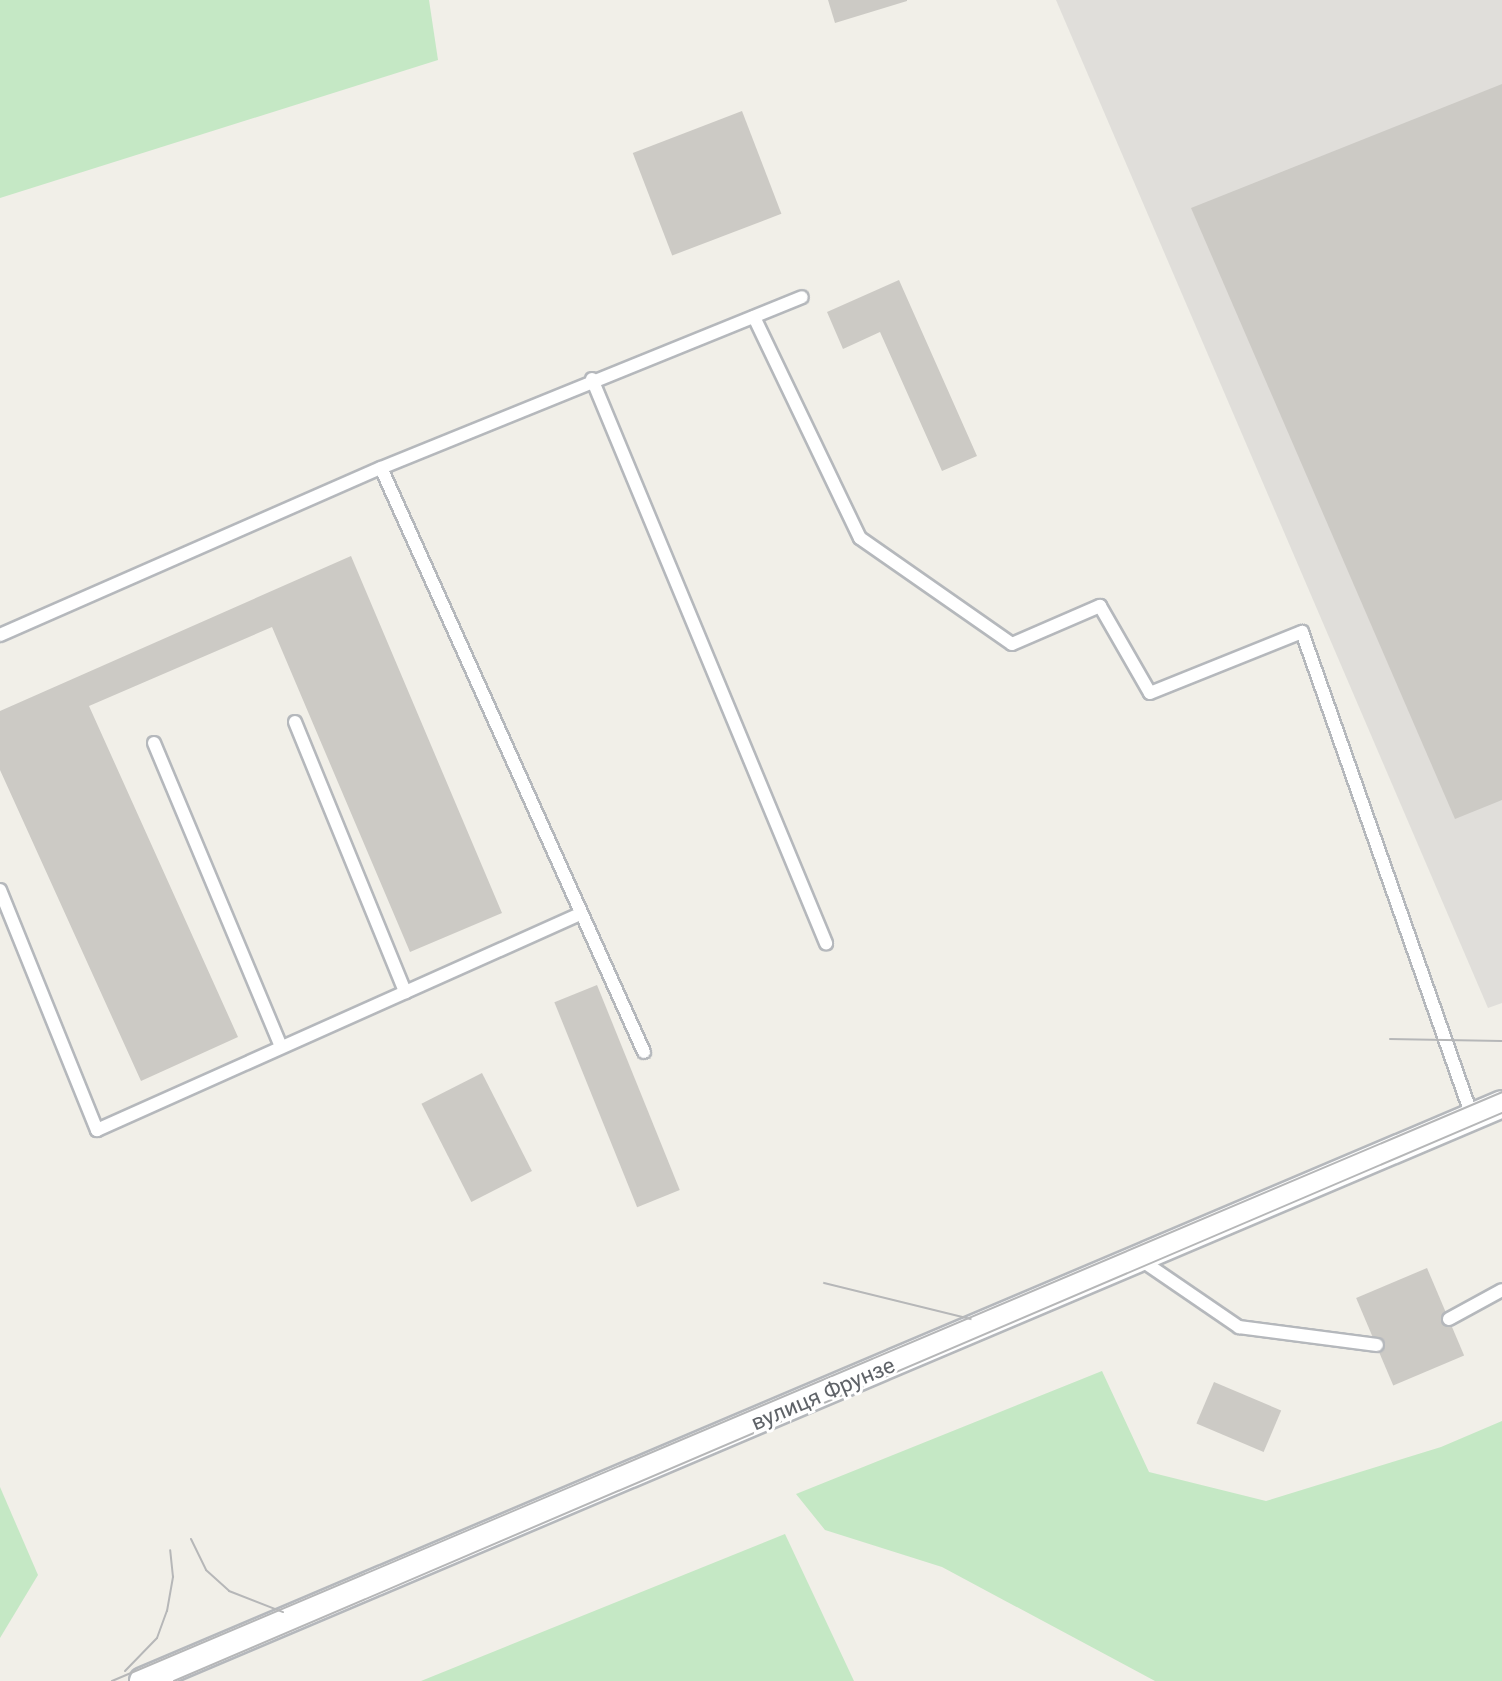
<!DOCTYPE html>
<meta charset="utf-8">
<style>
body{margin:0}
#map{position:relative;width:1502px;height:1681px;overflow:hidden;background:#f1efe8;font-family:Roboto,sans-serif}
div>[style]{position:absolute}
.industrial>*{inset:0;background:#e0deda}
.green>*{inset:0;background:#c5e8c5}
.building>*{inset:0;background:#cccac5;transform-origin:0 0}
.roads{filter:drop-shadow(2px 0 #b5b8bc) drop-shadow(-2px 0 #b5b8bc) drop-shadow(0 2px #b5b8bc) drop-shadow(0 -2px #b5b8bc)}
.service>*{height:12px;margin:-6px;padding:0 6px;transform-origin:6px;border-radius:6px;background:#fff}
.minor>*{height:26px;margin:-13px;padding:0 13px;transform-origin:13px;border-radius:13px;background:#fff}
.tram>*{height:2px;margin:-1px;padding:0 1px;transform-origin:1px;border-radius:1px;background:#b6b7b8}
span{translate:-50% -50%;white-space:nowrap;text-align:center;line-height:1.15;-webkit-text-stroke:6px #fff;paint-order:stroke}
.street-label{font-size:22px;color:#5f6368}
</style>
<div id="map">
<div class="industrial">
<i style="clip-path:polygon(1056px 0,1502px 0,1502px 1003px,1488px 1008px)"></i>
</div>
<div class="green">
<i style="clip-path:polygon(0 0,429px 0,438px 60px,0 198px)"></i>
<i style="clip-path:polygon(1102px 1371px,1149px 1472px,1266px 1501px,1441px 1447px,1502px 1421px,1502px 1681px,1155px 1681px,942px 1567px,825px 1530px,796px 1494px)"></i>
<i style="clip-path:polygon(0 1487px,38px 1575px,0 1638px)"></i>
<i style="clip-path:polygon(785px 1534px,854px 1681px,421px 1681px)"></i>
</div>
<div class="building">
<i style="clip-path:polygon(828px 0,907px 0,907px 1px,835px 23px)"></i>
<i style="clip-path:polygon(1502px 84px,1502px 800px,1455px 819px,1191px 208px)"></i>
<i style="left:742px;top:111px;width:110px;height:117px;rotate:69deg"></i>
<i style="clip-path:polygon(899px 280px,977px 456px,942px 471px,880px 332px,843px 349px,827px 312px)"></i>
<i style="clip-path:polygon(351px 556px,502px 913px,410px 952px,272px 627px,89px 706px,238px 1037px,141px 1081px,0 770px,0 711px)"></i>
<i style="left:597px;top:985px;width:221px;height:46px;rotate:68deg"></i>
<i style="left:482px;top:1073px;width:110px;height:68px;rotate:63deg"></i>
<i style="left:1427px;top:1268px;width:95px;height:77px;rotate:67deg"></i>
<i style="left:1214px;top:1382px;width:73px;height:45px;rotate:23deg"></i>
</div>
<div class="roads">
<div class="service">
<i style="left:754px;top:317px;width:245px;rotate:64.4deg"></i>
<i style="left:860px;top:538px;width:185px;rotate:34.9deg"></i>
<i style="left:1012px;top:644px;width:96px;rotate:-23.4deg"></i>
<i style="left:1100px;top:606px;width:100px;rotate:60.1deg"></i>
<i style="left:1150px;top:693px;width:164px;rotate:-21.9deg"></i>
<i style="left:1302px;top:632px;width:513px;rotate:70.65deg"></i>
<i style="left:592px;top:379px;width:611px;rotate:67.47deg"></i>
<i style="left:0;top:635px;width:416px;rotate:-23.7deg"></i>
<i style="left:295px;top:722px;width:292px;rotate:67.8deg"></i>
<i style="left:154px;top:743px;width:329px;rotate:67.3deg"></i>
<i style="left:0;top:890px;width:259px;rotate:68deg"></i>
<i style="left:97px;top:1130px;width:529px;rotate:-24.09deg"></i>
<i style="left:644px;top:1052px;width:640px;rotate:-114.24deg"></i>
<i style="left:381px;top:468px;width:454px;rotate:-22.1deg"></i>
<i style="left:1141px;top:1260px;width:119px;rotate:34.4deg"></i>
<i style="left:1239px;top:1327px;width:139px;rotate:7.4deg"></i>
<i style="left:1449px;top:1319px;width:60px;rotate:-28.7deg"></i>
</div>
<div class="minor">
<i style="left:143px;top:1681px;width:1476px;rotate:-23deg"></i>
</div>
</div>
<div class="tram">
<i style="left:1390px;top:1039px;width:112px;rotate:1deg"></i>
<i style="left:824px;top:1283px;width:151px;rotate:13.8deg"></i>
<i style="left:191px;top:1539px;width:34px;rotate:64deg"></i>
<i style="left:206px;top:1570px;width:31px;rotate:42deg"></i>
<i style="left:229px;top:1591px;width:58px;rotate:21.3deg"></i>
<i style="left:125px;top:1671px;width:46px;rotate:-45.9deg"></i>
<i style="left:157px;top:1638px;width:29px;rotate:-70deg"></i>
<i style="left:167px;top:1611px;width:35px;rotate:-80deg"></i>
<i style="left:173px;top:1577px;width:27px;rotate:-96deg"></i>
<i style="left:112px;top:1681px;width:1510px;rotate:-22.96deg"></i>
<i style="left:174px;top:1681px;width:1444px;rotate:-23.16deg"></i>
</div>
<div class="street-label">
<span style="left:823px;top:1394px;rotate:-23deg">вулиця Фрунзе</span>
</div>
</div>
